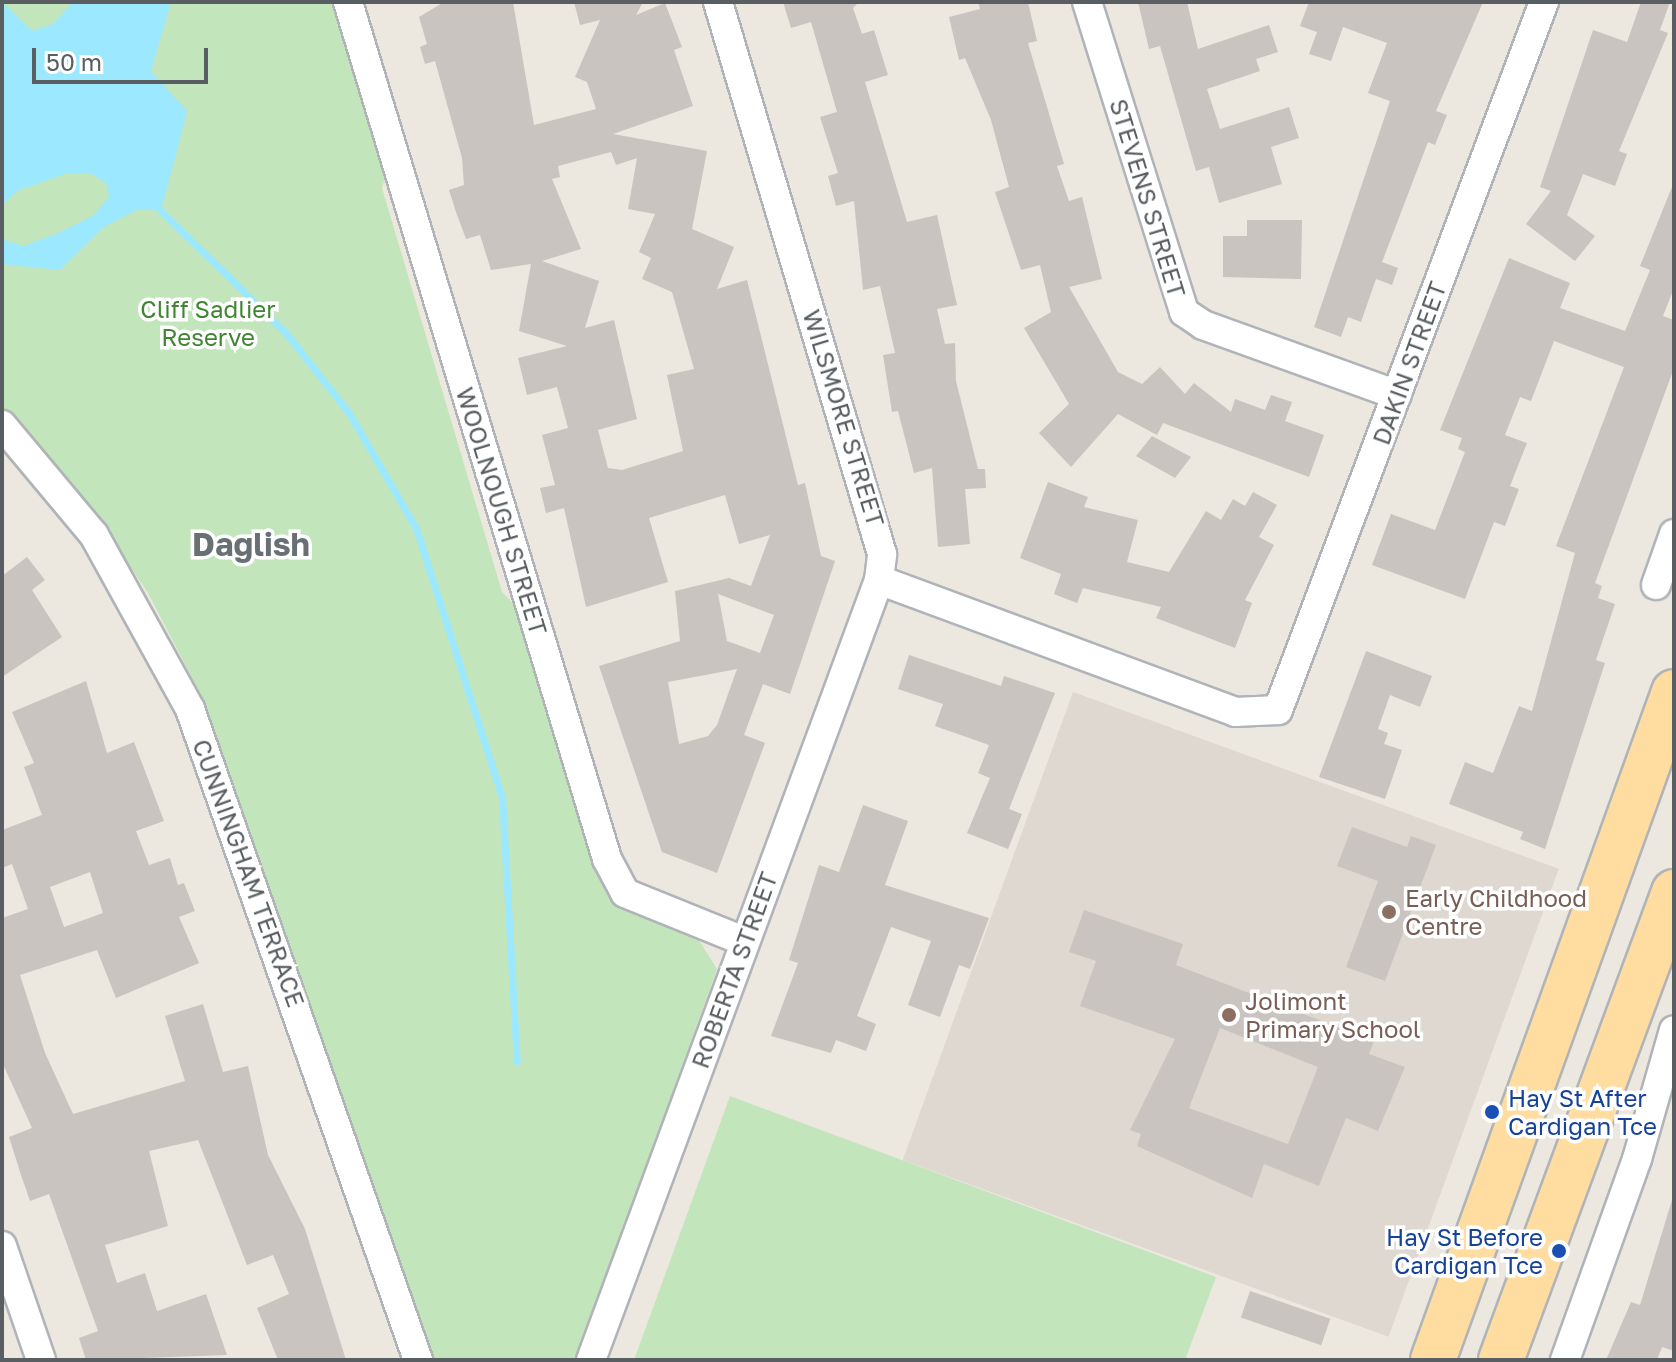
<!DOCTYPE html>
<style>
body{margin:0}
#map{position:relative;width:1676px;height:1362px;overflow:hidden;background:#ece7df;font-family:"Golos Text",sans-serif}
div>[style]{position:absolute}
.education>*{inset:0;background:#ded8d0;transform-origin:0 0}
.green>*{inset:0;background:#c3e5bb}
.water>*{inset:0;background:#9ce8ff}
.stream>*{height:7px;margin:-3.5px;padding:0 3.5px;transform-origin:3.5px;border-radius:3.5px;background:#9ce8ff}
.building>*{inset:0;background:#c9c4bf;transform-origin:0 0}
.roads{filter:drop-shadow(2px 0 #b0b4b8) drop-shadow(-2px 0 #b0b4b8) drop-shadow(0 2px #b0b4b8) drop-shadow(0 -2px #b0b4b8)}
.street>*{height:28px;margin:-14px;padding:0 14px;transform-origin:14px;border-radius:14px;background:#fff}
.primary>*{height:44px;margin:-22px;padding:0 22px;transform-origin:22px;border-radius:22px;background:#ffdda1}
.dots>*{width:22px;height:22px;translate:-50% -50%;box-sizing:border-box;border:4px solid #fff;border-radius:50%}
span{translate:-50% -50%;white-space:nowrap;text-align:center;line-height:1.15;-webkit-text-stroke:7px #fff;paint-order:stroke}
.street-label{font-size:24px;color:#585e61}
.park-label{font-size:24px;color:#408533}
.education-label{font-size:24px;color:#785e54}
.left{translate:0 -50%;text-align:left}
.transit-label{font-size:24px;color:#164399}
.right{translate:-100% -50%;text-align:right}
.district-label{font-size:32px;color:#697073;font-weight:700}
.frame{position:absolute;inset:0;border:4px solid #585e61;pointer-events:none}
.scale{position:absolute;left:32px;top:48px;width:176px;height:36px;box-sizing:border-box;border:4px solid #585e61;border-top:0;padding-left:10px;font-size:24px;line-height:28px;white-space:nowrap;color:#585e61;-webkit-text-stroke:6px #fff;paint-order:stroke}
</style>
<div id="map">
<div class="education">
<i style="left:1073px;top:692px;width:517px;height:498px;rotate:20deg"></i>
</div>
<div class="green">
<i style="clip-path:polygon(2px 2px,338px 2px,388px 169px,382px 188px,502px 592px,521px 611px,616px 900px,698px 939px,717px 969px,576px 1360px,430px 1360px,206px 705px,148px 593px,93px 512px,2px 408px)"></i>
<i style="clip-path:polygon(730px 1096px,1216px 1277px,1185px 1360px,634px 1360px)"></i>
</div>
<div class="water">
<i style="clip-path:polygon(2px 2px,32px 31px,53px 24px,73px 2px,171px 2px,151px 71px,187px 111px,161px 211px,139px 209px,104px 227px,60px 270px,2px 264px,2px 239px,23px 246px,58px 233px,93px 216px,109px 196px,106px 183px,91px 174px,65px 174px,19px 190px,2px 205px)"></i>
</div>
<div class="stream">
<i style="left:161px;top:211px;width:175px;rotate:44.3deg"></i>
<i style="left:286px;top:333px;width:102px;rotate:51.8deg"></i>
<i style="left:349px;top:413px;width:133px;rotate:59.8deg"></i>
<i style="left:416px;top:528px;width:282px;rotate:72.3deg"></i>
<i style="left:502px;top:797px;width:265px;rotate:86.8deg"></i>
</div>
<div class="building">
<i style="clip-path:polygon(evenodd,444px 2px,513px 2px,534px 125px,596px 109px,587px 82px,575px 77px,600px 20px,580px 25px,574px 2px,643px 2px,636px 15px,665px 3px,682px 47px,674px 50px,693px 106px,613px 134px,707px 151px,692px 229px,734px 247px,717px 289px,747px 280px,798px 485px,805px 483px,821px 556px,835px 561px,790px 694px,763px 684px,744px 735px,765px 743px,717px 873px,662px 852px,599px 666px,680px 641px,675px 591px,729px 578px,751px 586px,770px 535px,739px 544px,725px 495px,649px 518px,668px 582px,586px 607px,564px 508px,546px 513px,540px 488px,555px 485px,542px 435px,568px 428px,557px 387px,527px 395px,518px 358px,567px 346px,519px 331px,531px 264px,491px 270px,480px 235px,466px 239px,456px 212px,449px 190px,464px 185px,462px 158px,435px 61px,425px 64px,420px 47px,427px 44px,419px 17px,444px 2px,611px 152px,616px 165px,637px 158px,628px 209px,655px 214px,639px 252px,651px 258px,642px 279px,672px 292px,694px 369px,667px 375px,683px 451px,622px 470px,608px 468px,598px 430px,637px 419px,614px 320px,585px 328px,599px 281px,542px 261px,581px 249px,552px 179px,560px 177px,558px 166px,611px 152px,444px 2px,718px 594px,774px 615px,760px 653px,727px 641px,718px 594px,444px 2px,737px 669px,717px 725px,708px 736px,679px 744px,668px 682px,737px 669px)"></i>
<i style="clip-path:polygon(783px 2px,859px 2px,853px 8px,862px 34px,874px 30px,888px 75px,865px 82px,907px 222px,937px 215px,957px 305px,937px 309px,945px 344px,955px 343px,956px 381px,978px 469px,985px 469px,986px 488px,965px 489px,970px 544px,938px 547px,932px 468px,914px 473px,898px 411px,892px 412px,883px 355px,895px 353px,880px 286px,863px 290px,854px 201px,836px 206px,828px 176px,838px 173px,820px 117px,837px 112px,811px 22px,791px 28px)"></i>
<i style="clip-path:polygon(978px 2px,1028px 2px,1037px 41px,1028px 43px,1064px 164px,1057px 166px,1069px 201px,1082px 197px,1102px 279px,1069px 287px,1118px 372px,1142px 384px,1160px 367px,1185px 394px,1194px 383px,1231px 412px,1235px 399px,1265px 410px,1271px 395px,1292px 402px,1285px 421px,1324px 435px,1309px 477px,1163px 423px,1157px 435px,1118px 414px,1071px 467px,1039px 433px,1069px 404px,1024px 328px,1051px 312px,1040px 265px,1021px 270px,995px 192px,1009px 187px,991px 120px,965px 58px,959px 60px,949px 17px,980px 9px)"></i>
<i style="clip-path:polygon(1138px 2px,1187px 2px,1198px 49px,1269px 25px,1278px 52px,1256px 59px,1260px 71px,1207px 89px,1220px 129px,1289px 107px,1299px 138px,1271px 147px,1282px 184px,1219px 203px,1209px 167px,1196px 171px,1160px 46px,1149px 49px)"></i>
<i style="clip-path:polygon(1309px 2px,1483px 2px,1436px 111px,1447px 115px,1435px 145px,1428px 142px,1382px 262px,1398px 268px,1392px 285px,1376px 279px,1361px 322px,1348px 317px,1341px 337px,1314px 327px,1390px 101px,1368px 93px,1387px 43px,1343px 27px,1331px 61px,1309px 54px,1317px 32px,1300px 26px)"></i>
<i style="clip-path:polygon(1641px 2px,1670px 2px,1660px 30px,1668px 33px,1619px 151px,1627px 154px,1615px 186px,1583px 174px,1567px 215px,1595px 236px,1575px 261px,1526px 224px,1551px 191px,1540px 187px,1593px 30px,1627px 42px)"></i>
<i style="clip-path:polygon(1674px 182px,1674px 288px,1663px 316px,1674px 320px,1674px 368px,1595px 583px,1602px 586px,1598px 598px,1615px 604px,1596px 660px,1605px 663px,1545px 849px,1520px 839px,1523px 832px,1449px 804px,1465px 762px,1493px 773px,1519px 706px,1532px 711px,1575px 553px,1556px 546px,1624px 367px,1554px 341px,1531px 401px,1520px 397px,1505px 435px,1527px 443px,1510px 486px,1519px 489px,1505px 526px,1494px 522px,1465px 599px,1372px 565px,1391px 514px,1435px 530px,1465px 452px,1458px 449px,1462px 438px,1440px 430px,1509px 258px,1570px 283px,1560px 308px,1625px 331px,1650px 270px,1640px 266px)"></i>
<i style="clip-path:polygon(1247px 220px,1302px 220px,1301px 279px,1223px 277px,1223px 236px,1247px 236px)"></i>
<i style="clip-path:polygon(1152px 436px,1191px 457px,1175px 478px,1136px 456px)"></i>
<i style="clip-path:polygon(1048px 482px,1088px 497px,1084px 507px,1138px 520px,1127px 562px,1169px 572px,1206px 511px,1221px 520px,1233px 499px,1245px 506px,1253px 492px,1277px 505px,1259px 537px,1274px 545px,1245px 600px,1252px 603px,1235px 648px,1156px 618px,1161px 607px,1083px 588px,1077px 603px,1054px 594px,1061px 574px,1020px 558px)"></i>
<i style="clip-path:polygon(27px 557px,45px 580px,32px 590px,62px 637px,2px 677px,2px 576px)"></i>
<i style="clip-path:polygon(1366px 651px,1432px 676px,1420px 707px,1390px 695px,1378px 729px,1388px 733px,1384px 744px,1402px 750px,1385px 799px,1319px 777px)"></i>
<i style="clip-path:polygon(909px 655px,1001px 686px,1004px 676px,1055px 693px,1009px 809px,1022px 814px,1008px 849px,967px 833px,990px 778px,978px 773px,989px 745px,935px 726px,943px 704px,898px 689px)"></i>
<i style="clip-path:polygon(evenodd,86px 681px,107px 753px,134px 742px,164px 821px,136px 831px,149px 865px,170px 858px,178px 885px,184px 883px,195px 911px,179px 917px,199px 963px,116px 998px,97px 950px,20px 975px,45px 1053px,73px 1114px,185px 1081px,165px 1016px,203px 1004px,223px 1072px,248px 1066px,268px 1155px,305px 1229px,346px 1360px,278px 1360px,257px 1308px,289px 1294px,273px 1255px,247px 1265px,198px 1140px,149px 1151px,168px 1226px,105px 1245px,117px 1283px,145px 1273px,157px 1311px,206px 1294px,227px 1355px,86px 1360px,79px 1338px,98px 1331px,49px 1194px,30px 1201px,21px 1175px,9px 1137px,32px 1128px,2px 1062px,2px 918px,28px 909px,12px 864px,2px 868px,2px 830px,42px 815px,24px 767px,34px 763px,12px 712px,86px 681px,90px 872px,103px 913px,64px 927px,50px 887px,90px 872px)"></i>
<i style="clip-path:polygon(863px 805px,908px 821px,885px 885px,989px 918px,970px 969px,959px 965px,940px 1017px,908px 1005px,931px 941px,891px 927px,857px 1016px,876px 1024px,866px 1051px,836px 1040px,831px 1053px,771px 1036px,798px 963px,789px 960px,819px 865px,839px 872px)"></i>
<i style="clip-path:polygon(1352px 827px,1407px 847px,1411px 836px,1436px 845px,1385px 981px,1346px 967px,1378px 881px,1337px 866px)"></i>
<i style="clip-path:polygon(evenodd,1084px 910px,1183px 944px,1176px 965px,1374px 1041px,1369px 1054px,1405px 1067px,1378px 1131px,1346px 1118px,1319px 1186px,1264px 1164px,1252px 1198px,1137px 1146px,1141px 1134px,1130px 1130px,1175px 1039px,1080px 1006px,1096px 961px,1069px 952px,1084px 910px,1220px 1028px,1318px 1067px,1288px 1144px,1189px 1108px,1220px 1028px)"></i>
<i style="clip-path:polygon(1672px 1200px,1674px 1351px,1662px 1347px,1657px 1360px,1606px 1360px,1631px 1302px,1640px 1305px)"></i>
<i style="left:1250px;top:1291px;width:85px;height:28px;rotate:19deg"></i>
</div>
<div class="roads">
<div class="street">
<i style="left:348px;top:2px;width:895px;rotate:73.18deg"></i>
<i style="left:607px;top:859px;width:38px;rotate:62deg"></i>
<i style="left:625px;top:893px;width:128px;rotate:22deg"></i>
<i style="left:1087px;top:2px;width:325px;rotate:72.6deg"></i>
<i style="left:1184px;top:312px;width:23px;rotate:34deg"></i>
<i style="left:1203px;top:325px;width:206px;rotate:19.8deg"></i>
<i style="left:2px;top:425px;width:143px;rotate:50.1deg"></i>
<i style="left:94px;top:535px;width:199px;rotate:61.1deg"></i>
<i style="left:190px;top:709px;width:690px;rotate:70.7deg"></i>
<i style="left:879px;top:580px;width:380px;rotate:20.3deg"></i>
<i style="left:1235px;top:712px;width:43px;rotate:-2.7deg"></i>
<i style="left:1278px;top:710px;width:756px;rotate:-69.41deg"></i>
<i style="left:1656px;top:585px;width:54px;rotate:-70.6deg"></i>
<i style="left:2px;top:1246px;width:120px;rotate:71.1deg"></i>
<i style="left:591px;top:1360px;width:831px;rotate:-69.73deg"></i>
<i style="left:879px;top:580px;width:26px;rotate:-83deg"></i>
<i style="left:882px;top:554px;width:576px;rotate:-106.55deg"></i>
<i style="left:1565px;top:1360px;width:214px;rotate:-70.3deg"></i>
<i style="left:1637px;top:1159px;width:134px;rotate:-74deg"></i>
</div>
<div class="primary">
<i style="left:1433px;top:1360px;width:710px;rotate:-70.16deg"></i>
<i style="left:1501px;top:1360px;width:499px;rotate:-69.7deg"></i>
</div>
</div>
<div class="dots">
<i style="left:1389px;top:912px;background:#8d6e63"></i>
<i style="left:1229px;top:1015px;background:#8d6e63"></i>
<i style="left:1492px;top:1112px;background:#1a4fb4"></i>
<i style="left:1559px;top:1251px;background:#1a4fb4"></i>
</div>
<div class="street-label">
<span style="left:1148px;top:198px;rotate:73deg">STEVENS STREET</span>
<span style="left:1409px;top:363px;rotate:-70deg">DAKIN STREET</span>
<span style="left:844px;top:418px;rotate:73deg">WILSMORE STREET</span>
<span style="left:502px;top:511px;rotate:73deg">WOOLNOUGH STREET</span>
<span style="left:249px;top:873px;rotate:70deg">CUNNINGHAM TERRACE</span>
<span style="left:734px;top:970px;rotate:-70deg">ROBERTA STREET</span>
</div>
<div class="park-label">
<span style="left:208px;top:323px">Cliff Sadlier<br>Reserve</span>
</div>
<div class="education-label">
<span class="left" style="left:1405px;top:912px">Early Childhood<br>Centre</span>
<span class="left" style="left:1245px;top:1015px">Jolimont<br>Primary School</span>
</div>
<div class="transit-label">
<span class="left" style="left:1508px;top:1112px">Hay St After<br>Cardigan Tce</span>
<span class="right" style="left:1543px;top:1251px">Hay St Before<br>Cardigan Tce</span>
</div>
<div class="district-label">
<span style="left:251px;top:544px">Daglish</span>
</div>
<div class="frame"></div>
<div class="scale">50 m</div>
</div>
